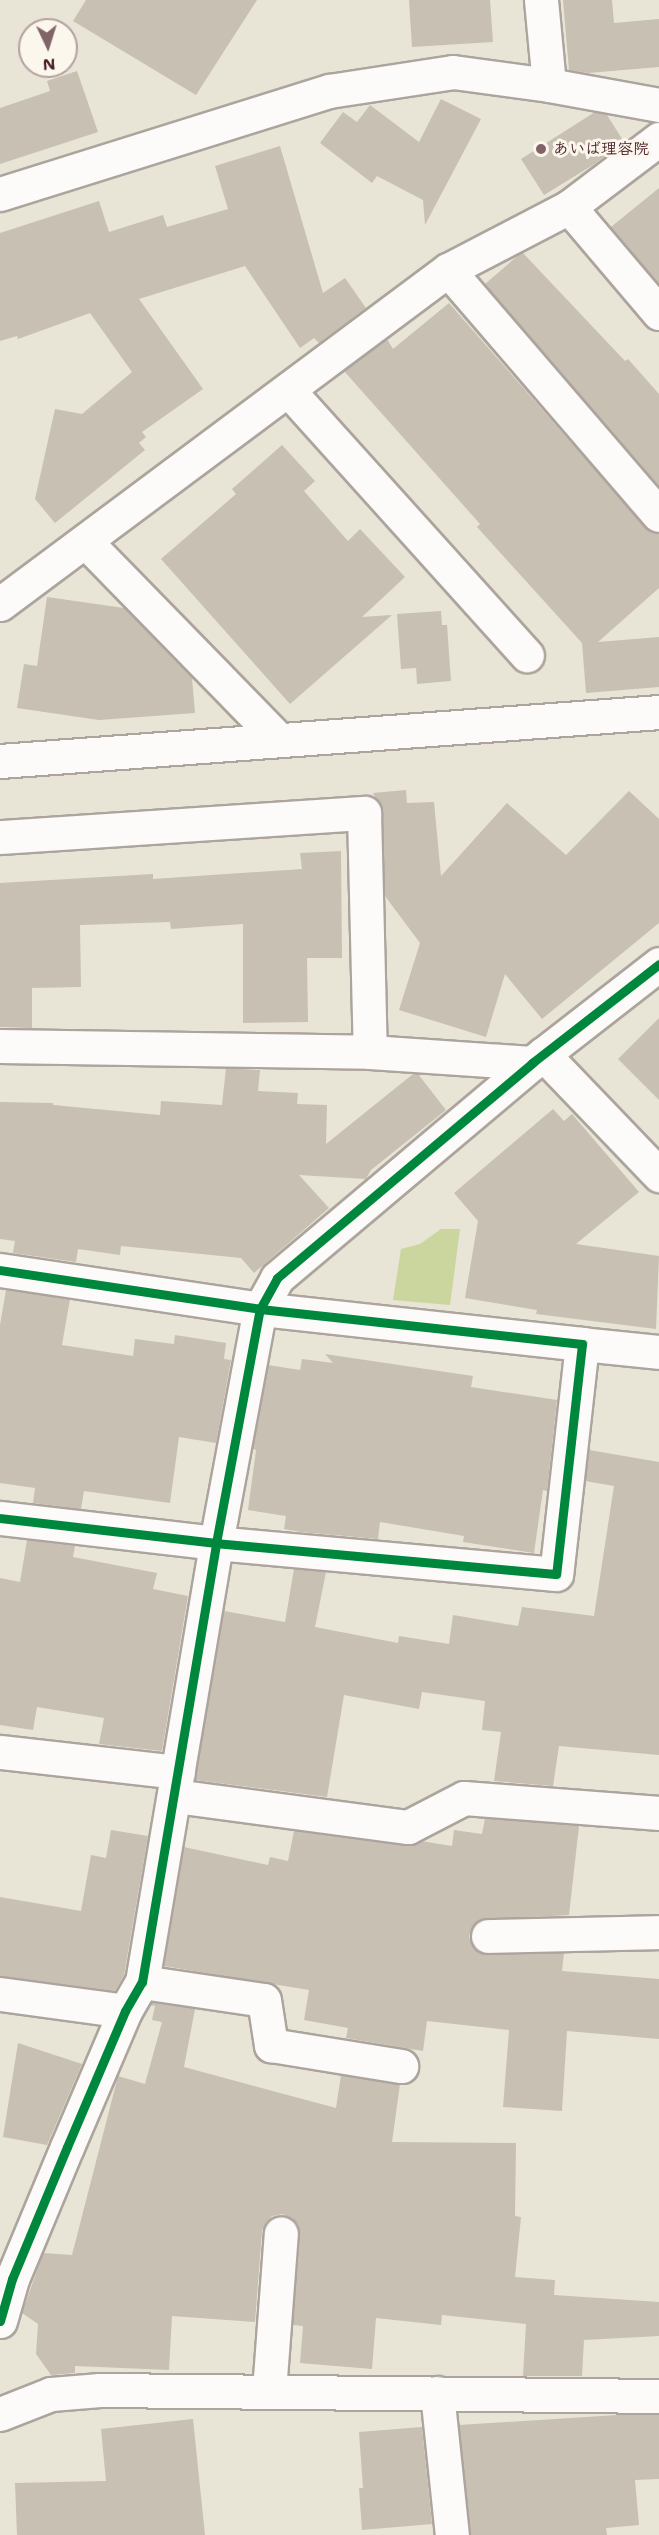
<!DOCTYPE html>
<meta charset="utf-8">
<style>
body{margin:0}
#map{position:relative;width:659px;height:2535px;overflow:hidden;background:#e8e4d6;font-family:"Shantell Sans","Klee One",sans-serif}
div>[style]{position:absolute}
.green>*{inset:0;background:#cbd69e}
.building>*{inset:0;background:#c8c0b3}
.roads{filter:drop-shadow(2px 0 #aca49d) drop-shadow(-2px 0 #aca49d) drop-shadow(0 2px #aca49d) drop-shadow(0 -2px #aca49d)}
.minor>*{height:33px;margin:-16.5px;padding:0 16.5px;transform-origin:16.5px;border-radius:16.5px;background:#fcfbf9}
.tertiary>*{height:33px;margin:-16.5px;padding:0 16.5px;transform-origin:16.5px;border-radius:16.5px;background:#fcfbf9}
.cycleway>*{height:9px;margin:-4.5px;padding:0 4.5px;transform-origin:4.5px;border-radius:4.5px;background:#00873e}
.dots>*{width:16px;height:16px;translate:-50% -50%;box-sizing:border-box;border:3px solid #fbf7ec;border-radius:50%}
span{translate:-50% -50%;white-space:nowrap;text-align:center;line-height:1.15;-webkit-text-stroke:6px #fbf7ec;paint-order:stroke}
.poi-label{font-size:16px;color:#4a1f2b;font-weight:700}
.left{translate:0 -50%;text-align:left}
.north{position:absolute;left:18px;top:18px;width:60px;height:60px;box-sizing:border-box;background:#fbf7ec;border:2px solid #b4a19f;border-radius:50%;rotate:176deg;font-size:16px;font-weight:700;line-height:24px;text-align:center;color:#4a1f2b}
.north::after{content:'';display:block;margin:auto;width:21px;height:27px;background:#816467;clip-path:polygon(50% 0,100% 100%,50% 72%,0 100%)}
</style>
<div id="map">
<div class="green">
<div style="clip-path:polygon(441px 1229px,460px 1229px,450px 1305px,393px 1300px,401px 1249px,420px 1244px)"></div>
</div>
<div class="building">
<div style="clip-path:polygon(86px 0,257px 0,196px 95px,73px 21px)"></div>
<div style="clip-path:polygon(409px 0,490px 0,493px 42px,412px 47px)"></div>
<div style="clip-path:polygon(563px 0,612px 0,614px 23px,659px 19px,659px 67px,588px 73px,569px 70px)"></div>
<div style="clip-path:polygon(77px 71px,98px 132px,0 164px,0 108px,50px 91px,47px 81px)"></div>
<div style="clip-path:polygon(441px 99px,481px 119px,425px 225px,423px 200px,377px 176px,372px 183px,320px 143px,343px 112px,357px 122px,370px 105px,419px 142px)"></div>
<div style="clip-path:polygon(595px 112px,607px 115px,624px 142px,593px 165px,544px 195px,521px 159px)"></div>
<div style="clip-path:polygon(280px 146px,323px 293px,345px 278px,366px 308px,319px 343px,314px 338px,300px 348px,245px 266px,139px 299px,203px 389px,142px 432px,146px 437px,139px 443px,145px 450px,55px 523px,35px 499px,55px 409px,82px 414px,132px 372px,90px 313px,18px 339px,17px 336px,0 341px,0 233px,99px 201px,109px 232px,163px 215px,167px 227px,228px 209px,215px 166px)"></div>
<div style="clip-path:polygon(659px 188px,659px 284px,611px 227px)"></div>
<div style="clip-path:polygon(522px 252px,625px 361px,628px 359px,659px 394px,659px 486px,485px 284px)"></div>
<div style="clip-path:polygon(449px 303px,645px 527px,659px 533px,659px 588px,598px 642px,659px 637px,659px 687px,586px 693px,582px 643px,477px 527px,480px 524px,344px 371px,387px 339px,393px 349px)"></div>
<div style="clip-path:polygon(282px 445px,315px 481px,304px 491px,348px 541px,360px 529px,405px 577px,362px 617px,392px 615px,290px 704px,161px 559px,236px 494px,232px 489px)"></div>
<div style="clip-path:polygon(47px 597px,124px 608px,192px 678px,195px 713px,99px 720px,17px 708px,24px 664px,37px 666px)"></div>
<div style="clip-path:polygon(441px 611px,442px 625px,447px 625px,451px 681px,417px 684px,416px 668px,401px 669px,397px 614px)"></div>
<div style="clip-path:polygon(406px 790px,407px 803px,434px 802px,441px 876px,507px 803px,566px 855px,629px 791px,659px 819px,659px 923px,542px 1019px,505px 974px,486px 1037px,399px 1010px,420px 943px,385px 896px,383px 813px,373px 793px)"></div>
<div style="clip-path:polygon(341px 851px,342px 958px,307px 958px,308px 1022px,243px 1023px,243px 924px,171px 929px,170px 922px,80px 925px,81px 987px,32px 988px,32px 1028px,0 1027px,0 883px,153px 874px,153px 879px,302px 869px,300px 853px)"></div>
<div style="clip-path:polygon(659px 1018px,659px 1100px,618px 1059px)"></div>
<div style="clip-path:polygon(226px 1068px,260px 1070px,258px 1091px,298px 1093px,297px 1104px,327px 1105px,326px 1144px,413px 1074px,418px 1074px,446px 1110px,371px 1170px,366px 1179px,299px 1175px,329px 1208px,254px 1273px,241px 1258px,121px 1246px,120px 1255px,78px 1249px,76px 1262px,13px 1253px,15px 1241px,0 1239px,0 1102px,53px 1103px,53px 1105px,160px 1115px,161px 1101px,222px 1105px)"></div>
<div style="clip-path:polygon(553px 1109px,564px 1121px,572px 1114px,639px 1192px,576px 1244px,659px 1256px,656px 1329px,536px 1314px,537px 1310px,465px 1298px,478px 1221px,454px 1193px)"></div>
<div style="clip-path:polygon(6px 1290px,70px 1299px,62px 1345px,133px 1356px,135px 1339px,174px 1344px,175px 1335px,226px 1343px,224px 1359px,231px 1360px,216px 1443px,179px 1437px,170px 1503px,84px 1491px,81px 1509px,33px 1503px,35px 1488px,0 1483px,0 1325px)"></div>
<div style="clip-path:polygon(325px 1354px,473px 1376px,471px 1387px,557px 1400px,547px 1491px,543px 1490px,534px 1553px,463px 1542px,464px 1536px,380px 1522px,378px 1539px,301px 1532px,284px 1529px,286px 1516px,248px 1510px,256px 1450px,253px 1449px,268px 1365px,300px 1370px,302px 1359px,333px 1363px)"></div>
<div style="clip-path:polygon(589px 1450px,659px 1462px,659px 1755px,559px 1746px,553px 1786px,494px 1781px,501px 1732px,482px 1730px,485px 1701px,422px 1692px,419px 1709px,344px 1695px,327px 1797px,195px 1780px,224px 1611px,285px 1622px,294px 1569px,326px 1572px,315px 1627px,398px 1643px,399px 1636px,449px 1644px,453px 1615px,518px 1626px,522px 1607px,594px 1616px,614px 1486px,585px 1481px)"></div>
<div style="clip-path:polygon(27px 1540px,75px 1546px,73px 1557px,157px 1573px,153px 1589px,188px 1596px,162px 1751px,99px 1744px,104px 1718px,37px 1707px,33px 1730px,0 1725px,0 1578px,20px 1582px)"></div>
<div style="clip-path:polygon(485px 1818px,579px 1826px,569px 1915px,479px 1920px,472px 1927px,469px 1936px,472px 1945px,479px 1952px,488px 1955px,564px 1953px,562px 1971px,659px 1979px,659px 2039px,567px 2031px,562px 2111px,503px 2107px,509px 2030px,427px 2021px,423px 2051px,346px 2038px,348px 2028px,304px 2020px,309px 1990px,164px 1966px,184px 1847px,268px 1865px,270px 1857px,288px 1861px,294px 1831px,406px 1846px,421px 1841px,452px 1846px,454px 1830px,482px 1834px)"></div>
<div style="clip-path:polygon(111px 1830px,148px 1836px,124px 1975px,115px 1991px,0 1976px,0 1897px,81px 1911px,91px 1855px,106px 1858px)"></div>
<div style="clip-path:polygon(152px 2002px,195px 2009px,184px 2067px,336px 2108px,341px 2075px,400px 2084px,392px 2142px,516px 2143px,515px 2216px,521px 2217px,515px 2277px,555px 2280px,554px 2295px,659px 2302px,659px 2336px,584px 2340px,582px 2376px,523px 2376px,526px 2324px,442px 2315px,441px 2325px,376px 2318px,372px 2369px,300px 2363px,303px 2326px,293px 2325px,300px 2234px,298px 2224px,292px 2218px,282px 2214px,272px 2216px,266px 2222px,262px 2231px,255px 2322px,172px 2316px,169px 2370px,75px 2366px,75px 2373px,51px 2375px,36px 2354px,38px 2324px,22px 2313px,43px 2253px,72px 2255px,118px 2076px,145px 2084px,162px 2022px,152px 2020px,155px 2006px,150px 2005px)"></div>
<div style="clip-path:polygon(18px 2043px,82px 2064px,47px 2145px,3px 2137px)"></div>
<div style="clip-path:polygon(633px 2414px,659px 2415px,659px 2479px,635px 2480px,639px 2525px,606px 2528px,607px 2535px,470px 2535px,459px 2425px)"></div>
<div style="clip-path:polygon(193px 2419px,205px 2535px,17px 2535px,15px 2483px,106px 2481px,101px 2429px)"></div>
<div style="clip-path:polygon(422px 2427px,432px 2524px,362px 2530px,359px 2488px,363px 2488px,359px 2432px)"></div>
</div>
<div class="roads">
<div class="minor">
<div style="left:541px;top:0;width:85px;rotate:84.6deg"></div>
<div style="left:0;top:194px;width:345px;rotate:-17.4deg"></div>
<div style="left:329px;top:91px;width:125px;rotate:-8.7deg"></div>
<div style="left:453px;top:72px;width:97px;rotate:7.7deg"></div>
<div style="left:549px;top:85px;width:112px;rotate:10.3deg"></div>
<div style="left:569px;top:207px;width:139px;rotate:49.7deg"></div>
<div style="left:448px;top:270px;width:323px;rotate:49.3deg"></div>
<div style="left:288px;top:390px;width:357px;rotate:48deg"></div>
<div style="left:85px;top:541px;width:278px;rotate:45.7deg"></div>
<div style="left:0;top:604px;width:559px;rotate:-36.71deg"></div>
<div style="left:448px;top:270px;width:136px;rotate:-27.5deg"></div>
<div style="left:569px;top:207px;width:113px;rotate:-37.1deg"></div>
<div style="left:0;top:837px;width:365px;rotate:-3.8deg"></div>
<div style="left:364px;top:813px;width:239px;rotate:88.6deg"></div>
<div style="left:0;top:1046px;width:370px;rotate:0.9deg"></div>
<div style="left:370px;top:1052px;width:162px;rotate:3.9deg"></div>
<div style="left:543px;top:1054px;width:168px;rotate:46.2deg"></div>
<div style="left:0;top:1270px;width:263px;rotate:8.5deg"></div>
<div style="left:260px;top:1309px;width:324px;rotate:6.2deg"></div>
<div style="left:582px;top:1344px;width:231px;rotate:96.4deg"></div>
<div style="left:556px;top:1574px;width:341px;rotate:-174.8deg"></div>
<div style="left:216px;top:1543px;width:217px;rotate:-173.4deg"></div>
<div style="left:582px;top:1344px;width:77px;rotate:5.9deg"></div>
<div style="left:0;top:1752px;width:179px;rotate:6.4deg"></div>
<div style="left:175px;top:1796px;width:235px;rotate:7.6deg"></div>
<div style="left:408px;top:1827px;width:63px;rotate:-27.4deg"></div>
<div style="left:464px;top:1798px;width:196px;rotate:4.4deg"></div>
<div style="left:488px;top:1936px;width:171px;rotate:-1.3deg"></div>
<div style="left:142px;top:1982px;width:123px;rotate:8.4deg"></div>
<div style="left:264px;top:2000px;width:46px;rotate:81.2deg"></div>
<div style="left:271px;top:2045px;width:132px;rotate:9.2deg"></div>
<div style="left:0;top:1994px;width:126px;rotate:7.7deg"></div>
<div style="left:0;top:2321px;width:44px;rotate:-74.1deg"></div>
<div style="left:12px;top:2279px;width:143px;rotate:-67.4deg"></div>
<div style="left:67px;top:2147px;width:148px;rotate:-66.9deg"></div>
<div style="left:125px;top:2011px;width:34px;rotate:-60deg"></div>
<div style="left:142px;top:1982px;width:445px;rotate:-80.4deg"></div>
<div style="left:216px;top:1543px;width:238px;rotate:-79.4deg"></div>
<div style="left:260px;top:1309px;width:35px;rotate:-61deg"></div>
<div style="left:277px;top:1278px;width:334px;rotate:-40.1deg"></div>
<div style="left:532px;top:1063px;width:161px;rotate:-37.9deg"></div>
<div style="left:269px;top:2391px;width:158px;rotate:-85.7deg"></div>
<div style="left:437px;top:2393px;width:143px;rotate:84deg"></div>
<div style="left:0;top:2414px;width:55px;rotate:-21.4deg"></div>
<div style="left:51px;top:2394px;width:49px;rotate:-4.7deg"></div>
<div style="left:100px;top:2390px;width:559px;rotate:0.61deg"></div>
</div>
<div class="tertiary">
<div style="left:0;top:761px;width:661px;rotate:-4.25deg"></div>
</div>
</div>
<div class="cycleway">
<div style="left:0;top:1270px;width:263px;rotate:8.5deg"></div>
<div style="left:260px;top:1309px;width:324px;rotate:6.2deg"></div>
<div style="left:582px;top:1344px;width:231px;rotate:96.4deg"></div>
<div style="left:556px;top:1574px;width:341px;rotate:-174.8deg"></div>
<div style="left:216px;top:1543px;width:217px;rotate:-173.4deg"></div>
<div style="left:0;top:2321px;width:44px;rotate:-74.1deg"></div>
<div style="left:12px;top:2279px;width:143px;rotate:-67.4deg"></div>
<div style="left:67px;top:2147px;width:148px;rotate:-66.9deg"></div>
<div style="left:125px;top:2011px;width:34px;rotate:-60deg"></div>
<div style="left:142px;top:1982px;width:445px;rotate:-80.4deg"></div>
<div style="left:216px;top:1543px;width:238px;rotate:-79.4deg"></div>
<div style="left:260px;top:1309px;width:35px;rotate:-61deg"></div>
<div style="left:277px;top:1278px;width:334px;rotate:-40.1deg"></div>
<div style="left:532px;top:1063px;width:161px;rotate:-37.9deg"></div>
</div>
<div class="dots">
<div style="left:541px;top:149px;background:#816467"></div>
</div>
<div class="poi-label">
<span class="left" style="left:553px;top:149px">あいば理容院</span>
</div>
<div class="north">N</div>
</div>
